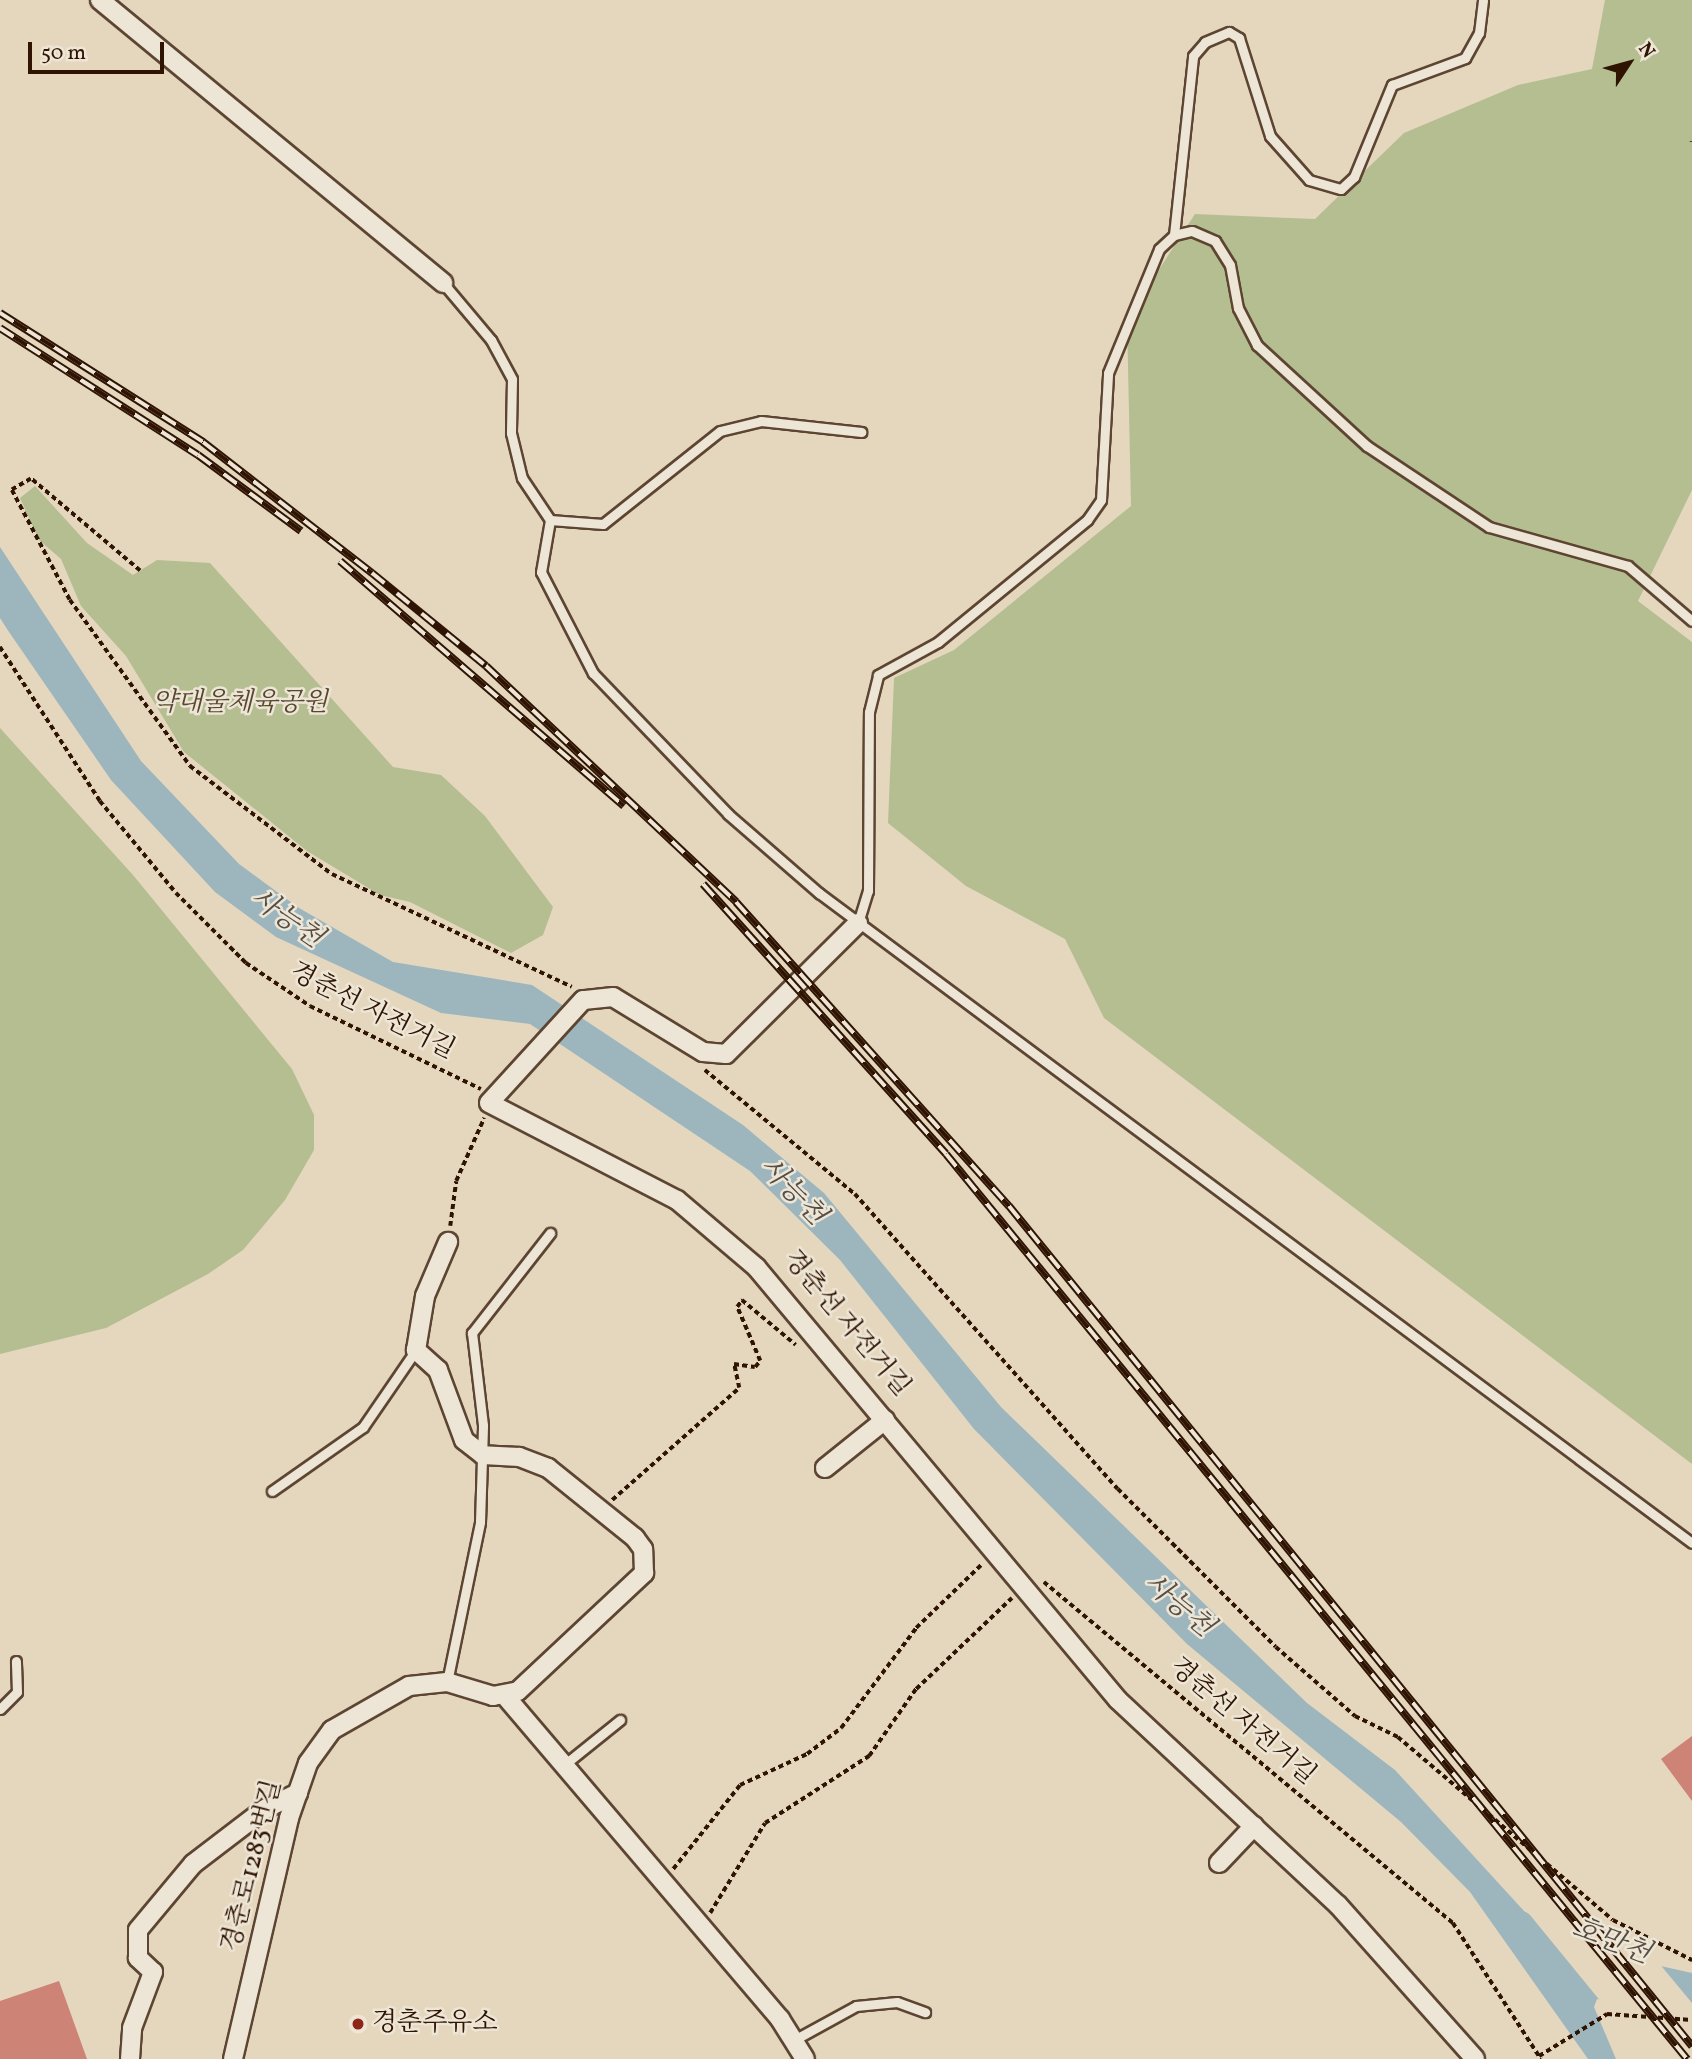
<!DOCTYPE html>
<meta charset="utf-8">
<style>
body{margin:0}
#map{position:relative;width:1692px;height:2059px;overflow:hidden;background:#e4d7be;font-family:Vollkorn,"Noto Serif KR",serif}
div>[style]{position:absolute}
.green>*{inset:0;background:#b4be91}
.water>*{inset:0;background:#9db6be}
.pier>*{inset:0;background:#e4d7be}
.building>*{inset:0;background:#cd8375}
.path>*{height:3.5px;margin-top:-1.75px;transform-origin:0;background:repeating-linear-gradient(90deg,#301403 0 5px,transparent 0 8.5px)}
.roads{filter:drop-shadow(2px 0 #5d4532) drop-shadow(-2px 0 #5d4532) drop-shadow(0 2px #5d4532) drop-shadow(0 -2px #5d4532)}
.service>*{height:9px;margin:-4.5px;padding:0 4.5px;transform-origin:4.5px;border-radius:4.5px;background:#ede5d5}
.minor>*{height:18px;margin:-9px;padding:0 9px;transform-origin:9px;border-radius:9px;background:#ede5d5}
.rail>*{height:8px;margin-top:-4px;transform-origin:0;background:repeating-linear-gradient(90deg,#ede5d5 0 16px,#301403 0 32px);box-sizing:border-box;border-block:2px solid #301403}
.dots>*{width:19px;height:19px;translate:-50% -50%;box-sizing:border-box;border:4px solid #ede5d5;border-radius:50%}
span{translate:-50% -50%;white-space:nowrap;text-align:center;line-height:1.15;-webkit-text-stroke:5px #ede5d5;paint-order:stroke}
.park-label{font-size:26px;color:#58472e;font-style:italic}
.street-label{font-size:26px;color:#301403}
.poi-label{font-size:26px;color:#301403}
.left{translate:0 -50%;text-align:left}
.water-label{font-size:28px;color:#564d44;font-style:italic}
.north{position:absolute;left:1594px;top:28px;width:70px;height:70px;-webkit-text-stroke:5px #ede5d5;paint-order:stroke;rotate:54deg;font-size:19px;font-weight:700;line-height:28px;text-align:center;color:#301403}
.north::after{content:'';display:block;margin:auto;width:24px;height:32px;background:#301403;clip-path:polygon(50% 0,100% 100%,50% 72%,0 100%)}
.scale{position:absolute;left:28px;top:42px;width:136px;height:32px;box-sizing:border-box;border:4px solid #301403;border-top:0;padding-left:9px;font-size:21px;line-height:24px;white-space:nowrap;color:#301403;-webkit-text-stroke:5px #ede5d5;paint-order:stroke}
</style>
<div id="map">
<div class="green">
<div style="clip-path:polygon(1605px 0,1692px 0,1692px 490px,1638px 601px,1692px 642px,1692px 1464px,1104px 1018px,1065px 939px,966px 886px,888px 823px,894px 678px,954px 650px,1131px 506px,1127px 319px,1195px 214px,1315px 219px,1404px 133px,1518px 85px,1592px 69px)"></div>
<div style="clip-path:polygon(35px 486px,87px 543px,133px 575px,157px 560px,210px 563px,393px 767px,441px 775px,485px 816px,553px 907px,543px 935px,511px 953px,410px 902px,380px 895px,307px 851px,184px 752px,126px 656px,81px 606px,61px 559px,39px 540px,20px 498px)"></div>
<div style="clip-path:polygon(0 728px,133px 875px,292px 1069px,314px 1115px,314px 1150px,285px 1200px,243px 1250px,208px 1274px,106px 1328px,0 1354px)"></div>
</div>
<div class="water">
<div style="clip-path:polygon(0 547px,141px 761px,239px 864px,299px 908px,393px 962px,532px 985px,743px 1125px,824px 1193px,1001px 1407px,1307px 1703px,1395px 1770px,1524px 1911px,1593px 1951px,1692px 1973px,1692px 2015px,1597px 1999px,1594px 2007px,1616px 2059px,1588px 2059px,1470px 1892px,1401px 1822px,1187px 1644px,974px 1429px,840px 1260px,750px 1171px,530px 1024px,441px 1013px,276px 937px,215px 892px,111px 780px,9px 632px,0 618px)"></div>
</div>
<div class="pier">
<div style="clip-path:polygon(1512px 1893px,1526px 1909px,1594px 1948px,1658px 1962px,1692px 2003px,1692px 2018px,1602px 2003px)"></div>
</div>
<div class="building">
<div style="clip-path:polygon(1692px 1736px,1692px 1801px,1661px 1759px)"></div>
<div style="clip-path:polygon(59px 1981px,87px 2059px,0 2059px,0 2001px)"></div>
</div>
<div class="path">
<div style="left:1692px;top:141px;width:1px;rotate:90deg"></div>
<div style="left:140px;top:571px;width:143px;rotate:-139.8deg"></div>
<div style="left:31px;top:479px;width:22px;rotate:150deg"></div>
<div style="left:12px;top:490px;width:124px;rotate:62.2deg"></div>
<div style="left:70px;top:600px;width:205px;rotate:54.1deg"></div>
<div style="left:190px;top:766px;width:178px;rotate:37.3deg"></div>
<div style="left:332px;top:874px;width:265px;rotate:25.2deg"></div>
<div style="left:0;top:647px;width:184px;rotate:57deg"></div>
<div style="left:100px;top:801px;width:119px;rotate:50.4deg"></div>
<div style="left:176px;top:893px;width:99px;rotate:45deg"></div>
<div style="left:246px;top:963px;width:77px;rotate:33.9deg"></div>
<div style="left:310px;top:1006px;width:190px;rotate:25.9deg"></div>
<div style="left:705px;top:1070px;width:195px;rotate:39.6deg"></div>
<div style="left:855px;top:1194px;width:395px;rotate:48.3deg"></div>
<div style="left:1118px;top:1489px;width:223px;rotate:45deg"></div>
<div style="left:1276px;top:1647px;width:105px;rotate:41.1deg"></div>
<div style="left:1355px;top:1716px;width:48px;rotate:26deg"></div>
<div style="left:1398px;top:1737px;width:282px;rotate:40.4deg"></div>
<div style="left:1613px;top:1920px;width:89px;rotate:26.9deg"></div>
<div style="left:450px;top:1226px;width:45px;rotate:-82.4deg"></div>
<div style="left:456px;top:1181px;width:69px;rotate:-66deg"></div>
<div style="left:612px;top:1500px;width:169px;rotate:-41.4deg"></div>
<div style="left:739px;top:1388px;width:25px;rotate:-102deg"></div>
<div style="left:734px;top:1364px;width:21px;rotate:8deg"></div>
<div style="left:755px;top:1367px;width:8px;rotate:-50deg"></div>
<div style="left:760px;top:1361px;width:59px;rotate:-113.1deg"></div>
<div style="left:737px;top:1307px;width:9px;rotate:-54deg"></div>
<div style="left:742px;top:1300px;width:70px;rotate:39.8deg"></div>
<div style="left:1044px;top:1582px;width:533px;rotate:39.82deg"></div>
<div style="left:1453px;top:1923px;width:162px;rotate:57.1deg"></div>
<div style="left:673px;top:1869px;width:107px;rotate:-51.4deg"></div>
<div style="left:740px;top:1785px;width:74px;rotate:-24.8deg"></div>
<div style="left:807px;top:1754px;width:43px;rotate:-37.4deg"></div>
<div style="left:841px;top:1728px;width:125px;rotate:-53.1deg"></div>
<div style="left:916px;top:1628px;width:93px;rotate:-44.1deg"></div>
<div style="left:710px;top:1913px;width:105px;rotate:-58.6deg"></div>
<div style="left:765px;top:1823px;width:124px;rotate:-32.8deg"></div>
<div style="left:869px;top:1756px;width:82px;rotate:-55deg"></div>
<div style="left:916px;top:1689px;width:132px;rotate:-43.5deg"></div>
<div style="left:1539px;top:2056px;width:80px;rotate:-31.7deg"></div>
<div style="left:1607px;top:2014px;width:85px;rotate:4deg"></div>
</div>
<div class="roads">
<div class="service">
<div style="left:1174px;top:235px;width:18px;rotate:-13deg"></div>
<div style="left:1192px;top:231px;width:25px;rotate:23deg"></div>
<div style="left:1215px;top:241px;width:28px;rotate:58deg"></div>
<div style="left:1230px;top:265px;width:44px;rotate:79.5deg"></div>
<div style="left:1238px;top:308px;width:42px;rotate:62.8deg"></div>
<div style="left:1257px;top:345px;width:149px;rotate:42.6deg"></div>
<div style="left:1367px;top:446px;width:146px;rotate:33.6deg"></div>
<div style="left:1489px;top:527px;width:144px;rotate:15.7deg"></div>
<div style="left:1628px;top:566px;width:84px;rotate:40.7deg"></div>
<div style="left:443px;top:283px;width:75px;rotate:49.9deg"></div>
<div style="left:491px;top:340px;width:44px;rotate:61.7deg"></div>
<div style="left:512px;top:379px;width:54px;rotate:91.1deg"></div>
<div style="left:511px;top:433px;width:46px;rotate:76.3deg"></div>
<div style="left:522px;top:478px;width:50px;rotate:56.3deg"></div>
<div style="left:550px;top:520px;width:53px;rotate:99.8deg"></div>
<div style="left:541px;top:572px;width:114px;rotate:62.8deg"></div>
<div style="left:593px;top:673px;width:195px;rotate:46.2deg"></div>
<div style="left:728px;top:814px;width:121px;rotate:41deg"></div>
<div style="left:819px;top:893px;width:1088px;rotate:36.67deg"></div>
<div style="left:550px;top:520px;width:53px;rotate:4.3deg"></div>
<div style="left:603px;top:524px;width:149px;rotate:-38.5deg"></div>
<div style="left:720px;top:431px;width:42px;rotate:-13.7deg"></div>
<div style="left:761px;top:421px;width:101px;rotate:6.3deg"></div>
<div style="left:858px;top:923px;width:34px;rotate:-73deg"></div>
<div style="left:868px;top:891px;width:179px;rotate:-89.7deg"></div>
<div style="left:869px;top:712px;width:38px;rotate:-76deg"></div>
<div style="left:878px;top:675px;width:68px;rotate:-28.8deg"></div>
<div style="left:938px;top:642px;width:193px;rotate:-39.3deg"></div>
<div style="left:1087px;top:520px;width:24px;rotate:-55deg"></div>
<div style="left:1101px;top:500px;width:127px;rotate:-86.8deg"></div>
<div style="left:1108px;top:373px;width:134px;rotate:-67.6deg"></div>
<div style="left:1159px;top:249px;width:21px;rotate:-43deg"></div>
<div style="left:1174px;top:235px;width:180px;rotate:-83.9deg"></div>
<div style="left:1193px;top:56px;width:18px;rotate:-49deg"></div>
<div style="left:1205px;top:42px;width:26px;rotate:-23deg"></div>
<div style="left:1229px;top:32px;width:12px;rotate:31deg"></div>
<div style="left:1239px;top:38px;width:103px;rotate:72.4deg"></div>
<div style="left:1270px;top:136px;width:59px;rotate:48.4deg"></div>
<div style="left:1309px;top:180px;width:33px;rotate:16deg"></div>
<div style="left:1341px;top:189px;width:18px;rotate:-43deg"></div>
<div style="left:1354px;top:177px;width:100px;rotate:-67.6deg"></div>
<div style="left:1392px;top:85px;width:78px;rotate:-20.3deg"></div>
<div style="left:1465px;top:58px;width:29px;rotate:-61deg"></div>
<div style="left:1479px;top:33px;width:33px;rotate:-83deg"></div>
<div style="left:272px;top:1491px;width:111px;rotate:-35.1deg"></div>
<div style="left:363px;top:1427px;width:93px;rotate:-55.5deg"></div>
<div style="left:447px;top:1682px;width:163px;rotate:-78.3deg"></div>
<div style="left:480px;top:1522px;width:97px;rotate:-88.2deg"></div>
<div style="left:483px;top:1425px;width:93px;rotate:-96.8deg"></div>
<div style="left:472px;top:1333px;width:127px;rotate:-52deg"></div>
<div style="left:0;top:1709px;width:24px;rotate:-45deg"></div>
<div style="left:17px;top:1692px;width:31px;rotate:-92deg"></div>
<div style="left:564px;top:1765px;width:72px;rotate:-38.8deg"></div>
<div style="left:794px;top:2040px;width:71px;rotate:-28.7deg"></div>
<div style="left:856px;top:2006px;width:41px;rotate:-5.6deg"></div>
<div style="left:897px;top:2002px;width:30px;rotate:20deg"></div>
</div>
<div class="minor">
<div style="left:100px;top:0;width:445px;rotate:39.5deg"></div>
<div style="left:858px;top:923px;width:186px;rotate:135.2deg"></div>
<div style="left:726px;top:1054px;width:23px;rotate:-175deg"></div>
<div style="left:703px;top:1052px;width:105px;rotate:-148.6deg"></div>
<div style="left:613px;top:997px;width:30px;rotate:174deg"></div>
<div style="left:583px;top:1000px;width:139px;rotate:132.4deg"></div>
<div style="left:489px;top:1103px;width:212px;rotate:27.3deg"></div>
<div style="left:677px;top:1200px;width:104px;rotate:40.3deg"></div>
<div style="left:756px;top:1267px;width:564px;rotate:50.1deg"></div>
<div style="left:1118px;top:1700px;width:301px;rotate:43deg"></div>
<div style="left:1338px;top:1905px;width:206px;rotate:48.3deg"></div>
<div style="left:825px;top:1468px;width:77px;rotate:-38.7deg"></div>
<div style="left:506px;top:1697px;width:423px;rotate:49.6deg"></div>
<div style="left:780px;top:2019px;width:47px;rotate:58deg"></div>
<div style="left:1219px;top:1863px;width:51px;rotate:-46.6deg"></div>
<div style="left:130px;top:2059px;width:31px;rotate:-86deg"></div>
<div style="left:132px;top:2028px;width:60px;rotate:-69.4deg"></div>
<div style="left:153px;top:1972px;width:21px;rotate:-137deg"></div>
<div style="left:138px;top:1958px;width:28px;rotate:-90deg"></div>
<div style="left:138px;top:1930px;width:86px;rotate:-50.2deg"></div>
<div style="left:193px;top:1864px;width:91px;rotate:-37.4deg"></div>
<div style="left:265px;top:1809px;width:37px;rotate:-26deg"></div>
<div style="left:233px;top:2059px;width:247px;rotate:-76.9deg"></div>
<div style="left:289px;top:1818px;width:58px;rotate:-70.9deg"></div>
<div style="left:308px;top:1763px;width:41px;rotate:-54deg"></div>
<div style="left:332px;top:1730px;width:89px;rotate:-29.7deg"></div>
<div style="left:409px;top:1686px;width:38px;rotate:-6deg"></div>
<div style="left:447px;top:1682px;width:48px;rotate:16.9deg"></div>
<div style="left:493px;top:1696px;width:25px;rotate:-11deg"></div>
<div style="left:518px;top:1691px;width:173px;rotate:-43.1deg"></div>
<div style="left:644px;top:1573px;width:24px;rotate:-92deg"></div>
<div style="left:643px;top:1549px;width:14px;rotate:-126deg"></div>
<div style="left:635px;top:1538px;width:112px;rotate:-141.2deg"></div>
<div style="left:548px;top:1468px;width:31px;rotate:-159deg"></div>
<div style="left:519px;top:1457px;width:36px;rotate:-177deg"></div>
<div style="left:483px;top:1455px;width:24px;rotate:-142deg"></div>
<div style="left:464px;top:1440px;width:75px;rotate:-110.4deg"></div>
<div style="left:438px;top:1370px;width:30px;rotate:-138deg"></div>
<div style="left:416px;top:1350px;width:55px;rotate:-80.5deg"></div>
<div style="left:425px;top:1296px;width:59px;rotate:-66.9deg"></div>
</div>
</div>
<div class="rail">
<div style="left:0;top:313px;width:241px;rotate:32.4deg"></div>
<div style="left:203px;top:442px;width:214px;rotate:37.8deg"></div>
<div style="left:372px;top:573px;width:147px;rotate:39.2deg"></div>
<div style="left:486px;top:666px;width:344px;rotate:43.3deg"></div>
<div style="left:736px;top:902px;width:409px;rotate:48.1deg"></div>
<div style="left:1009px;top:1206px;width:1083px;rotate:50.89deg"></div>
<div style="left:0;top:328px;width:235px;rotate:32.7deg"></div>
<div style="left:198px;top:455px;width:128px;rotate:36.4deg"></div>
<div style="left:340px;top:561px;width:375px;rotate:40.8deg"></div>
<div style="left:703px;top:884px;width:363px;rotate:48deg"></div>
<div style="left:946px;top:1154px;width:1170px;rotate:50.69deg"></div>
</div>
<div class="dots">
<div style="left:358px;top:2024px;background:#8f2418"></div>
</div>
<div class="park-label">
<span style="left:240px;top:704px">약대울체육공원</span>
</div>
<div class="street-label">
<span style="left:372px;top:1012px;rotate:27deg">경춘선 자전거길</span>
<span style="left:846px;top:1324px;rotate:50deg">경춘선 자전거길</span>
<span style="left:1242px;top:1722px;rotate:40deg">경춘선 자전거길</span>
<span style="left:253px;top:1866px;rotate:-76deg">경춘로1283번길</span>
</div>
<div class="poi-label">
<span class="left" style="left:372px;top:2024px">경춘주유소</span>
</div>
<div class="water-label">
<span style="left:286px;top:919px;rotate:35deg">사능천</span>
<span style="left:792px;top:1192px;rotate:46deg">사능천</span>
<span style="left:1178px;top:1606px;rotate:40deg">사능천</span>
<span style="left:1611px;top:1942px;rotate:21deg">호만천</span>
</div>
<div class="north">N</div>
<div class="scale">50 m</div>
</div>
